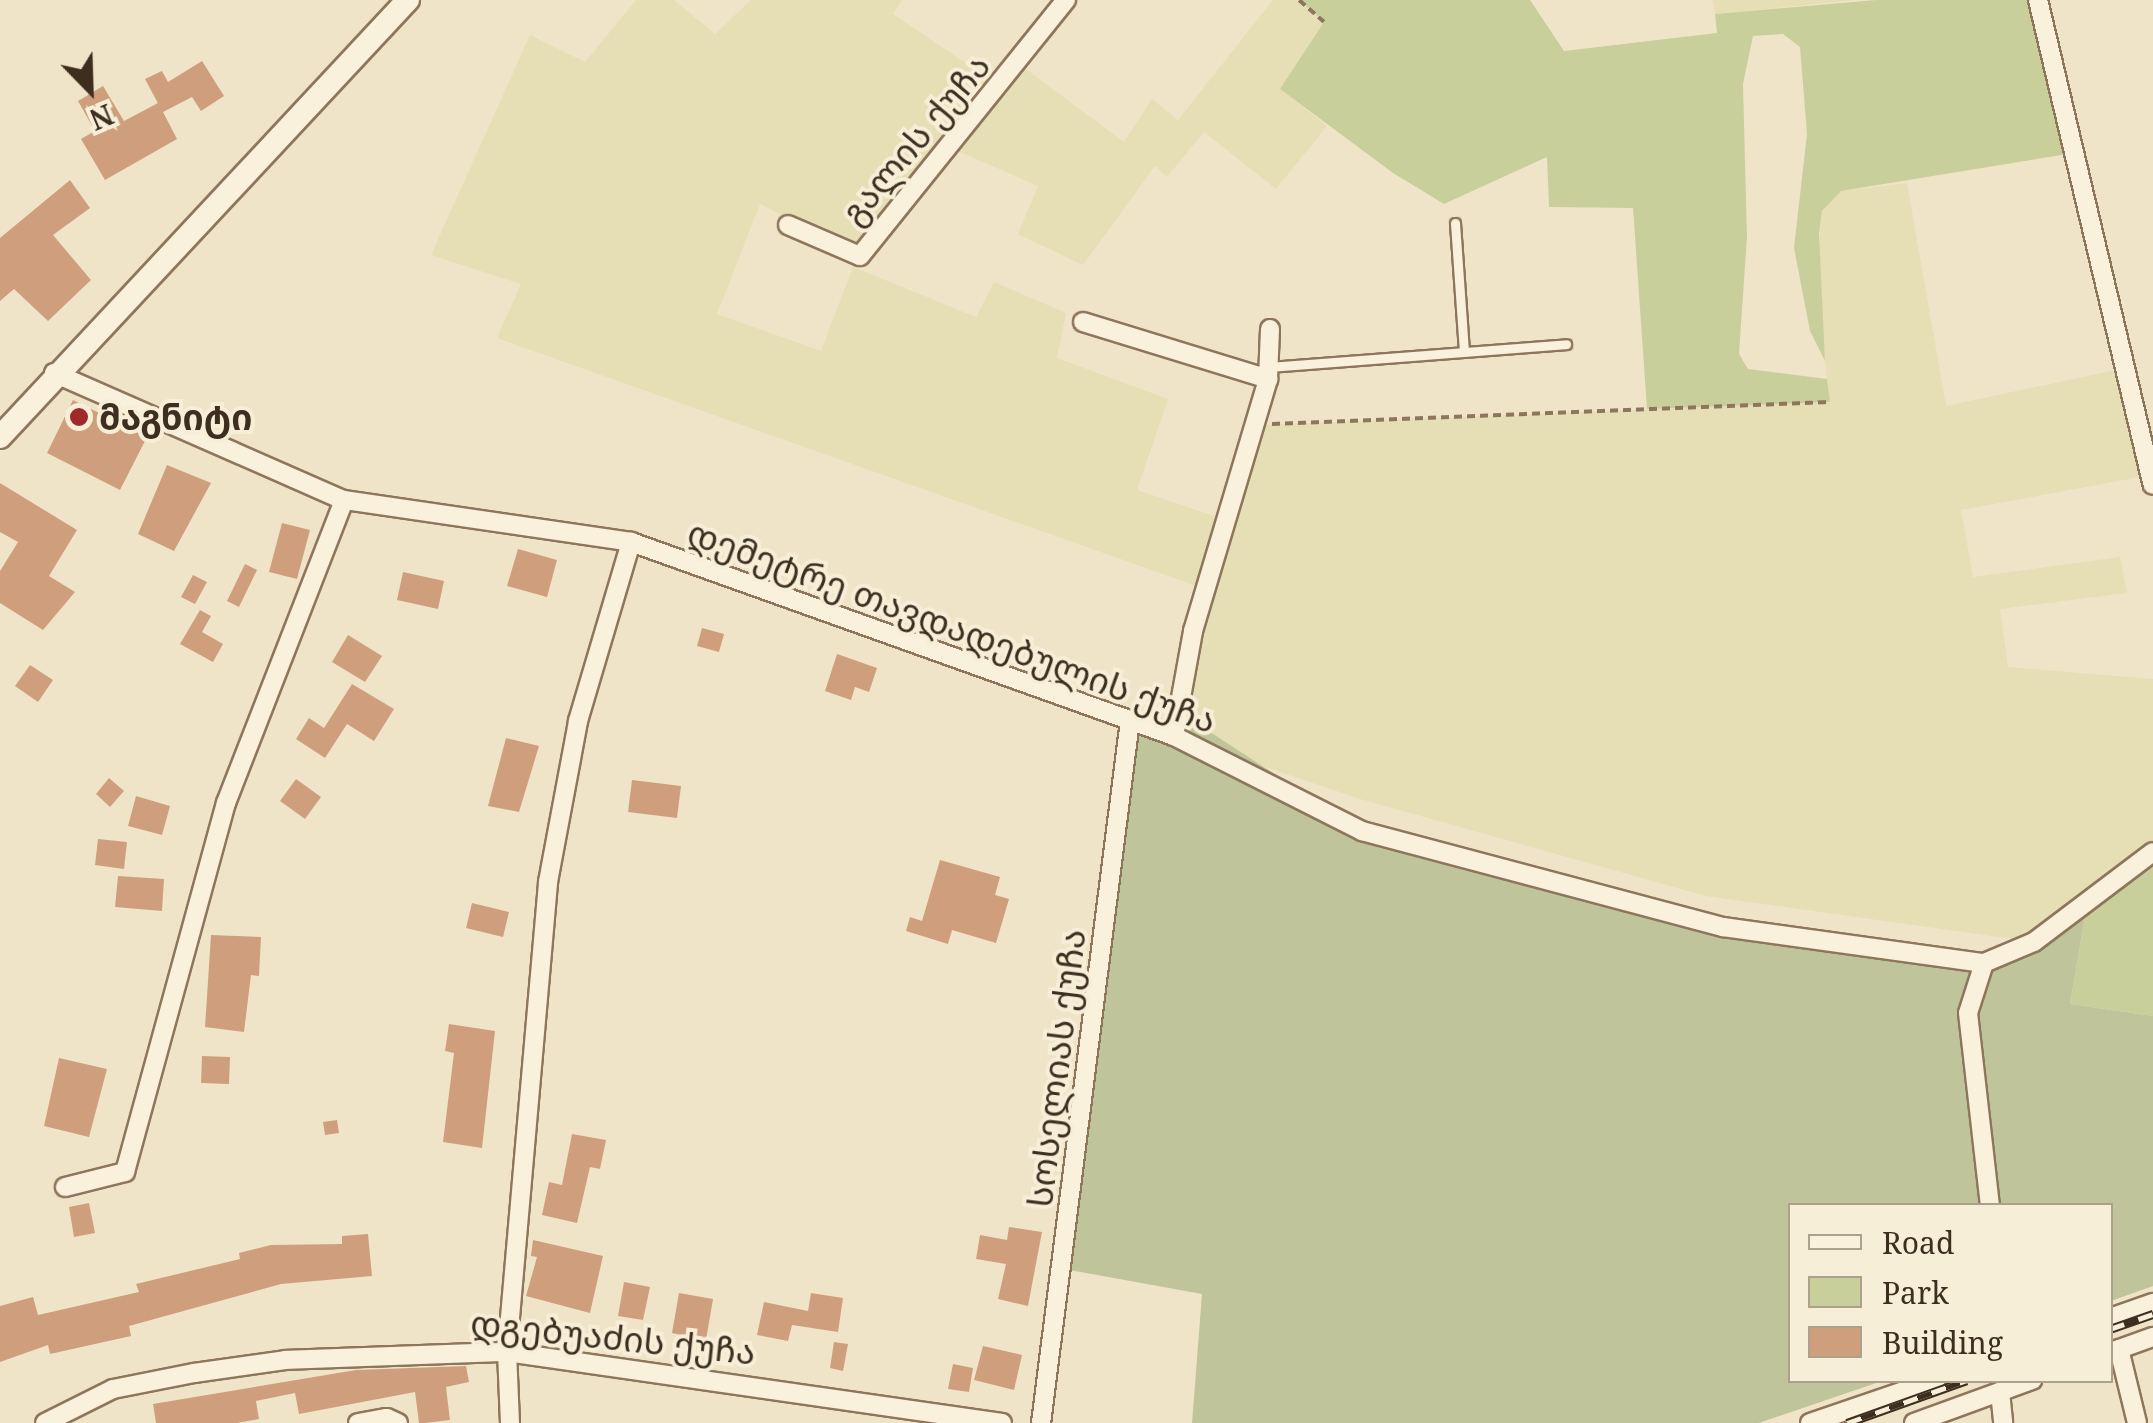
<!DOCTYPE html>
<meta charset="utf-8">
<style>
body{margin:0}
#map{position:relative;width:2153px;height:1423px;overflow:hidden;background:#f0e4c8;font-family:"Noto Serif","Noto Sans Georgian",serif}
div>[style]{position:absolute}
.farmland>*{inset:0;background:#e6deb5}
.green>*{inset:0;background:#c9cf9b}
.cemetery>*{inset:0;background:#bfc49a}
.building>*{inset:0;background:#cf9f7d}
.path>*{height:4px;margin-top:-2px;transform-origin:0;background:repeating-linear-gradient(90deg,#8d765c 0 8px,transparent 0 13px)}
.roads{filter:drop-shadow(2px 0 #8d765c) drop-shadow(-2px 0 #8d765c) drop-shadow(0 2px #8d765c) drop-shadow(0 -2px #8d765c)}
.lane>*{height:9px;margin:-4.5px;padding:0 4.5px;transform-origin:4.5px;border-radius:4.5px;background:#faf1dc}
.street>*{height:18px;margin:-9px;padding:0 9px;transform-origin:9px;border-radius:9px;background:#faf1dc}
.secondary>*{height:22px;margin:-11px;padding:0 11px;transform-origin:11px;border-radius:11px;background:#faf1dc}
.rail>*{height:9px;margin-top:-4.5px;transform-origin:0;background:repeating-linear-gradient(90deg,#f7eed8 0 15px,#3d2e20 0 30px);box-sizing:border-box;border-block:2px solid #3d2e20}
.dots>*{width:28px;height:28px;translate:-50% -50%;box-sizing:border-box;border:5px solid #f7eed8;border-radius:50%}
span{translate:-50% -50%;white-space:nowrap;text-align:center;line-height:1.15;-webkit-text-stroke:8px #f7eed8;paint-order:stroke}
.street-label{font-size:35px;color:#3d2e20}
.poi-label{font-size:35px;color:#3d2e20;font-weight:700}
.left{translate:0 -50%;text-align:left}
.legend{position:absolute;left:1788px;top:1203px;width:325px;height:180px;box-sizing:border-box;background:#f7eed8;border:2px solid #ada18e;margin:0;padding:12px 18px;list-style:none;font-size:30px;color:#3d2e20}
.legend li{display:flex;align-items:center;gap:20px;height:50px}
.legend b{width:50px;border:2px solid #ada18e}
.north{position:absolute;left:40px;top:40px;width:100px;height:100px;-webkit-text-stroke:8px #f7eed8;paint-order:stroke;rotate:157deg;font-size:28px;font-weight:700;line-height:40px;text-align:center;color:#3d2e20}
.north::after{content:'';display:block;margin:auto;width:35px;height:45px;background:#3d2e20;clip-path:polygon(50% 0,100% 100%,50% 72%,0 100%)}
</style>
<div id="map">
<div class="farmland">
<div style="clip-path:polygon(636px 0,674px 0,715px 34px,751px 0,902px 0,893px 14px,1001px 87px,1019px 64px,1124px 142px,1152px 99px,1178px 120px,1273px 0,1299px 0,1324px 22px,1280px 89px,1327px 126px,1276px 189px,1204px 132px,1167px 177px,1155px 166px,1083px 265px,1018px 234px,1038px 186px,951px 148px,857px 251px,760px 204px,717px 314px,821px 351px,853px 267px,976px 317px,994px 282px,1066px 313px,1057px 358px,1168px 399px,1137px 490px,1226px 520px,1257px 425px,1829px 402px,1817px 269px,1822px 211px,1841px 191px,1907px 183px,1946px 406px,2125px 368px,2151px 475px,1961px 510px,1973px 577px,2120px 557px,2127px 593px,2000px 609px,2008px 667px,2153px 679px,2153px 852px,2034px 942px,1706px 896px,1360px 799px,1174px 736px,1205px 589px,497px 338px,521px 284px,431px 255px,530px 35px,585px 62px)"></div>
<div style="clip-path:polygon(1713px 0,1856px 0,1715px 14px)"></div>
</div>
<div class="green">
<div style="clip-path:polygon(1299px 0,1530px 0,1564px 51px,1717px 33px,1715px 14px,1876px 0,2038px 0,2074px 153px,1841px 191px,1822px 211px,1819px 234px,1825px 361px,1810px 331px,1794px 248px,1807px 134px,1800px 47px,1783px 34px,1753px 36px,1743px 84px,1747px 237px,1739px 354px,1748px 369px,1827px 379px,1830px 402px,1647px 409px,1633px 208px,1549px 207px,1547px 157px,1444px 204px,1393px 173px,1280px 89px,1324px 22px)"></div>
<div style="clip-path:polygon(2153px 852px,2153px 1016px,2070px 1004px,2087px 905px)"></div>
</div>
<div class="cemetery">
<div style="clip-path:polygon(1187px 717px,1362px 831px,1723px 927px,1984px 963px,2087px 905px,2070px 1004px,2153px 1016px,2153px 1286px,2111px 1301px,2110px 1206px,1790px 1206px,1790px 1380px,1882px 1381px,1759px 1423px,1192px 1423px,1202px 1294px,1064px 1269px,1130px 720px)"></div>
</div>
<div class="building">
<div style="clip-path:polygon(202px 61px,224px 96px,201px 111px,192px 97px,163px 112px,177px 139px,105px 180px,81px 139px,95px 131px,78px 101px,103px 86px,124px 121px,158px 103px,161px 109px,145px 79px,162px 71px,168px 82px)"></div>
<div style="clip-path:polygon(70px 180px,90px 208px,53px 235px,91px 280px,48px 321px,14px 289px,0 301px,0 238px)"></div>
<div style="clip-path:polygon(73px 400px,147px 437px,120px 490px,47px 453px)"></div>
<div style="clip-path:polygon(167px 465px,211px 483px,174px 551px,138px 534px)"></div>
<div style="clip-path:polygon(0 483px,77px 530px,49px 576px,75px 592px,43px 630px,0 603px,0 571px,18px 542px,0 532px)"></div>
<div style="clip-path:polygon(282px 523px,310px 530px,297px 579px,269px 572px)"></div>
<div style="clip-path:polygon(518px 549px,557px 560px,547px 597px,507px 586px)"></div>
<div style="clip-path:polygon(245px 564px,257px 570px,239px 607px,227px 601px)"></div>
<div style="clip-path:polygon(403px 572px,444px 581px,438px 609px,397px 600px)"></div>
<div style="clip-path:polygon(193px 575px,207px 582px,195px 604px,181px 597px)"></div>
<div style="clip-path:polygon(200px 610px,211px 616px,202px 632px,223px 644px,213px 662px,180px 644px)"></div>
<div style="clip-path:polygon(702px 628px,724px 634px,719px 652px,697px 646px)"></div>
<div style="clip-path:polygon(348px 635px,382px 656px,365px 682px,332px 662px)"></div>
<div style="clip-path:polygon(837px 654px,877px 668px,869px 692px,855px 687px,851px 700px,825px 691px)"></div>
<div style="clip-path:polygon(30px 665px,53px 680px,38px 702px,15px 686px)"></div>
<div style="clip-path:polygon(352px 684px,394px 709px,374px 741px,347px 724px,325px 758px,296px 739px,309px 718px,324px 728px)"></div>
<div style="clip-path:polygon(506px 738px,539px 746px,519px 812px,488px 806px)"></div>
<div style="clip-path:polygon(109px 778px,124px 791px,110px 807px,96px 794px)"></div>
<div style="clip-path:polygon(296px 779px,321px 797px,305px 819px,280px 801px)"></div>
<div style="clip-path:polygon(632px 780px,681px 786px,677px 818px,628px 812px)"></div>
<div style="clip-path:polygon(136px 796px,170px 806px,162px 835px,128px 826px)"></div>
<div style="clip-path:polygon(98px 839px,127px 842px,124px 869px,95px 865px)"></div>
<div style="clip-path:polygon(940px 860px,1000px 877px,995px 895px,1009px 899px,996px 943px,952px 930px,948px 944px,906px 931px,910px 917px,922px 921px)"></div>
<div style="clip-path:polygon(118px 876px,164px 879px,162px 911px,115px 907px)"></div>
<div style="clip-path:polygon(472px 903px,509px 912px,503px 937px,466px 928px)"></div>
<div style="clip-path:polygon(211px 935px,261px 937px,259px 976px,251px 975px,244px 1032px,205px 1027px)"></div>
<div style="clip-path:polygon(449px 1024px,495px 1031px,482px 1148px,443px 1142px,454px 1053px,445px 1051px)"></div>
<div style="clip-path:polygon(202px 1056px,230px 1057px,229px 1084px,201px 1083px)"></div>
<div style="clip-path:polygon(59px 1058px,107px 1069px,89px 1137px,44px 1126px)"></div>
<div style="clip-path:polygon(337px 1120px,339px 1133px,325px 1135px,323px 1122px)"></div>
<div style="clip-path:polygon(572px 1134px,606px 1140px,600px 1169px,590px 1167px,577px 1223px,542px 1215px,549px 1182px,562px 1185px)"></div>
<div style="clip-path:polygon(89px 1203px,95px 1233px,74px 1237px,69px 1207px)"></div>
<div style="clip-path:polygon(1009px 1227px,1042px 1232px,1028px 1306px,998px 1299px,1006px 1264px,976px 1259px,980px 1235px,1007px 1240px)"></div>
<div style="clip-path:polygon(368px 1234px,372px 1276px,281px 1284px,129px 1326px,131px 1336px,50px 1354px,48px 1345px,0 1362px,0 1306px,33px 1297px,38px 1315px,139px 1292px,136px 1284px,240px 1259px,239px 1253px,271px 1245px,342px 1244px,342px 1236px)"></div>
<div style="clip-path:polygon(533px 1240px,603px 1256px,590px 1313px,526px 1296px,537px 1257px,531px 1256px)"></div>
<div style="clip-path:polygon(624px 1282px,650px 1287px,643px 1320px,618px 1316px)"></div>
<div style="clip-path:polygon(679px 1293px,713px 1299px,706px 1340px,672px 1333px)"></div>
<div style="clip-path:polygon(811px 1293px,843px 1298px,838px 1332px,792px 1325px,788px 1341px,757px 1335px,764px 1302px,808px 1311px)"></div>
<div style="clip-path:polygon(834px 1342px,848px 1344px,843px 1371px,830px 1368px)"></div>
<div style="clip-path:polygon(983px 1346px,1022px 1355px,1014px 1390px,974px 1380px)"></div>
<div style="clip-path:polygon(953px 1364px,973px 1368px,969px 1392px,948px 1389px)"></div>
<div style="clip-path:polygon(466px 1366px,469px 1382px,446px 1387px,450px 1420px,425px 1423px,419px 1423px,415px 1392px,299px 1414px,295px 1393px,256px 1401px,259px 1419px,237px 1423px,156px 1423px,153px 1404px,356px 1370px)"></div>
</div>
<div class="path">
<div style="left:1299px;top:0;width:33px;rotate:41deg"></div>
<div style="left:1272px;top:424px;width:558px;rotate:-2.26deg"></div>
</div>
<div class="roads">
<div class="lane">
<div style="left:1455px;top:223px;width:129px;rotate:86deg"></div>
<div style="left:1270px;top:367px;width:297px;rotate:-4.4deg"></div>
</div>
<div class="street">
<div style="left:2038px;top:0;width:498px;rotate:76.7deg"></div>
<div style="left:788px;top:225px;width:78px;rotate:23.3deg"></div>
<div style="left:860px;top:256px;width:329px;rotate:-51.2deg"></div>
<div style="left:1083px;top:322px;width:194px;rotate:17.1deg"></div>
<div style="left:54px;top:373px;width:317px;rotate:23.7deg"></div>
<div style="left:344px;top:500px;width:290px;rotate:8.3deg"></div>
<div style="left:631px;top:542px;width:577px;rotate:19.66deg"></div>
<div style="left:1174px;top:736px;width:211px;rotate:26.8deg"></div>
<div style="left:1362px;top:831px;width:374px;rotate:14.9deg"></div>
<div style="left:1723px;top:927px;width:263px;rotate:7.9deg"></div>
<div style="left:1984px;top:963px;width:54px;rotate:-22.8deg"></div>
<div style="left:2034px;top:942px;width:149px;rotate:-37.1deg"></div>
<div style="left:1174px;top:736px;width:107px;rotate:-79.7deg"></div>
<div style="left:1193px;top:631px;width:263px;rotate:-73.4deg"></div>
<div style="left:1268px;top:379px;width:50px;rotate:-87.7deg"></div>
<div style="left:1984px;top:963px;width:52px;rotate:107.7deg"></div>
<div style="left:1968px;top:1013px;width:194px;rotate:83.5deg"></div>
<div style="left:65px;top:1187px;width:62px;rotate:-14deg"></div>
<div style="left:125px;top:1172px;width:383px;rotate:-74.7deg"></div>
<div style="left:226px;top:803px;width:325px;rotate:-68.7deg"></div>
<div style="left:2110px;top:1318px;width:46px;rotate:-19.2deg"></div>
<div style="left:2119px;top:1349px;width:76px;rotate:76.3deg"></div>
<div style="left:2111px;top:1352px;width:45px;rotate:-19.7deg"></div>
<div style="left:2000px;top:1392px;width:31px;rotate:84deg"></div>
<div style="left:45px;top:1423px;width:76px;rotate:-26.6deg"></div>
<div style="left:113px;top:1389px;width:83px;rotate:-11.2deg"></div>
<div style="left:194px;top:1373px;width:92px;rotate:-8.1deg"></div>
<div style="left:285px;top:1360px;width:222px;rotate:-2.1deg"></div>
<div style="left:507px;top:1352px;width:500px;rotate:8.16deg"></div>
<div style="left:358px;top:1423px;width:29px;rotate:-10deg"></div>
<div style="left:387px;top:1418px;width:12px;rotate:24deg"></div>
<div style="left:510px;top:1423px;width:71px;rotate:-92.4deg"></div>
<div style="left:507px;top:1352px;width:472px;rotate:-85deg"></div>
<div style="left:548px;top:882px;width:164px;rotate:-79.4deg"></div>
<div style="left:578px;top:721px;width:187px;rotate:-73.5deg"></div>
<div style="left:1041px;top:1423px;width:709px;rotate:-82.78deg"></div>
<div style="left:1810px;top:1423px;width:133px;rotate:-18.8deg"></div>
<div style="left:1914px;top:1423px;width:126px;rotate:-20deg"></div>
</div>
<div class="secondary">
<div style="left:0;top:437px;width:598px;rotate:-46.97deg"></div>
</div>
</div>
<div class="rail">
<div style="left:2110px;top:1329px;width:46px;rotate:-19.2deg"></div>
<div style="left:1847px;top:1423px;width:127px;rotate:-19.7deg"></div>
</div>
<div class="dots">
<div style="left:79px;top:417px;background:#9e2a2b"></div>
</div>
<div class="street-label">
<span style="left:915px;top:139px;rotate:-50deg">გალის ქუჩა</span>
<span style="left:952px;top:626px;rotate:20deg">დემეტრე თავდადებულის ქუჩა</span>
<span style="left:1056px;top:1068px;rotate:-83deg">სოსელიას ქუჩა</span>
<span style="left:613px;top:1337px;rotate:6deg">დგებუაძის ქუჩა</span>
</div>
<div class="poi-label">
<span class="left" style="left:99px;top:417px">მაგნიტი</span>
</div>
<ul class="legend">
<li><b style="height:12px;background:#faf1dc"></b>Road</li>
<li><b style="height:28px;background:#c9cf9b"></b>Park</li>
<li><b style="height:28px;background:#cf9f7d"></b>Building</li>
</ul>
<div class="north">N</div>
</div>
